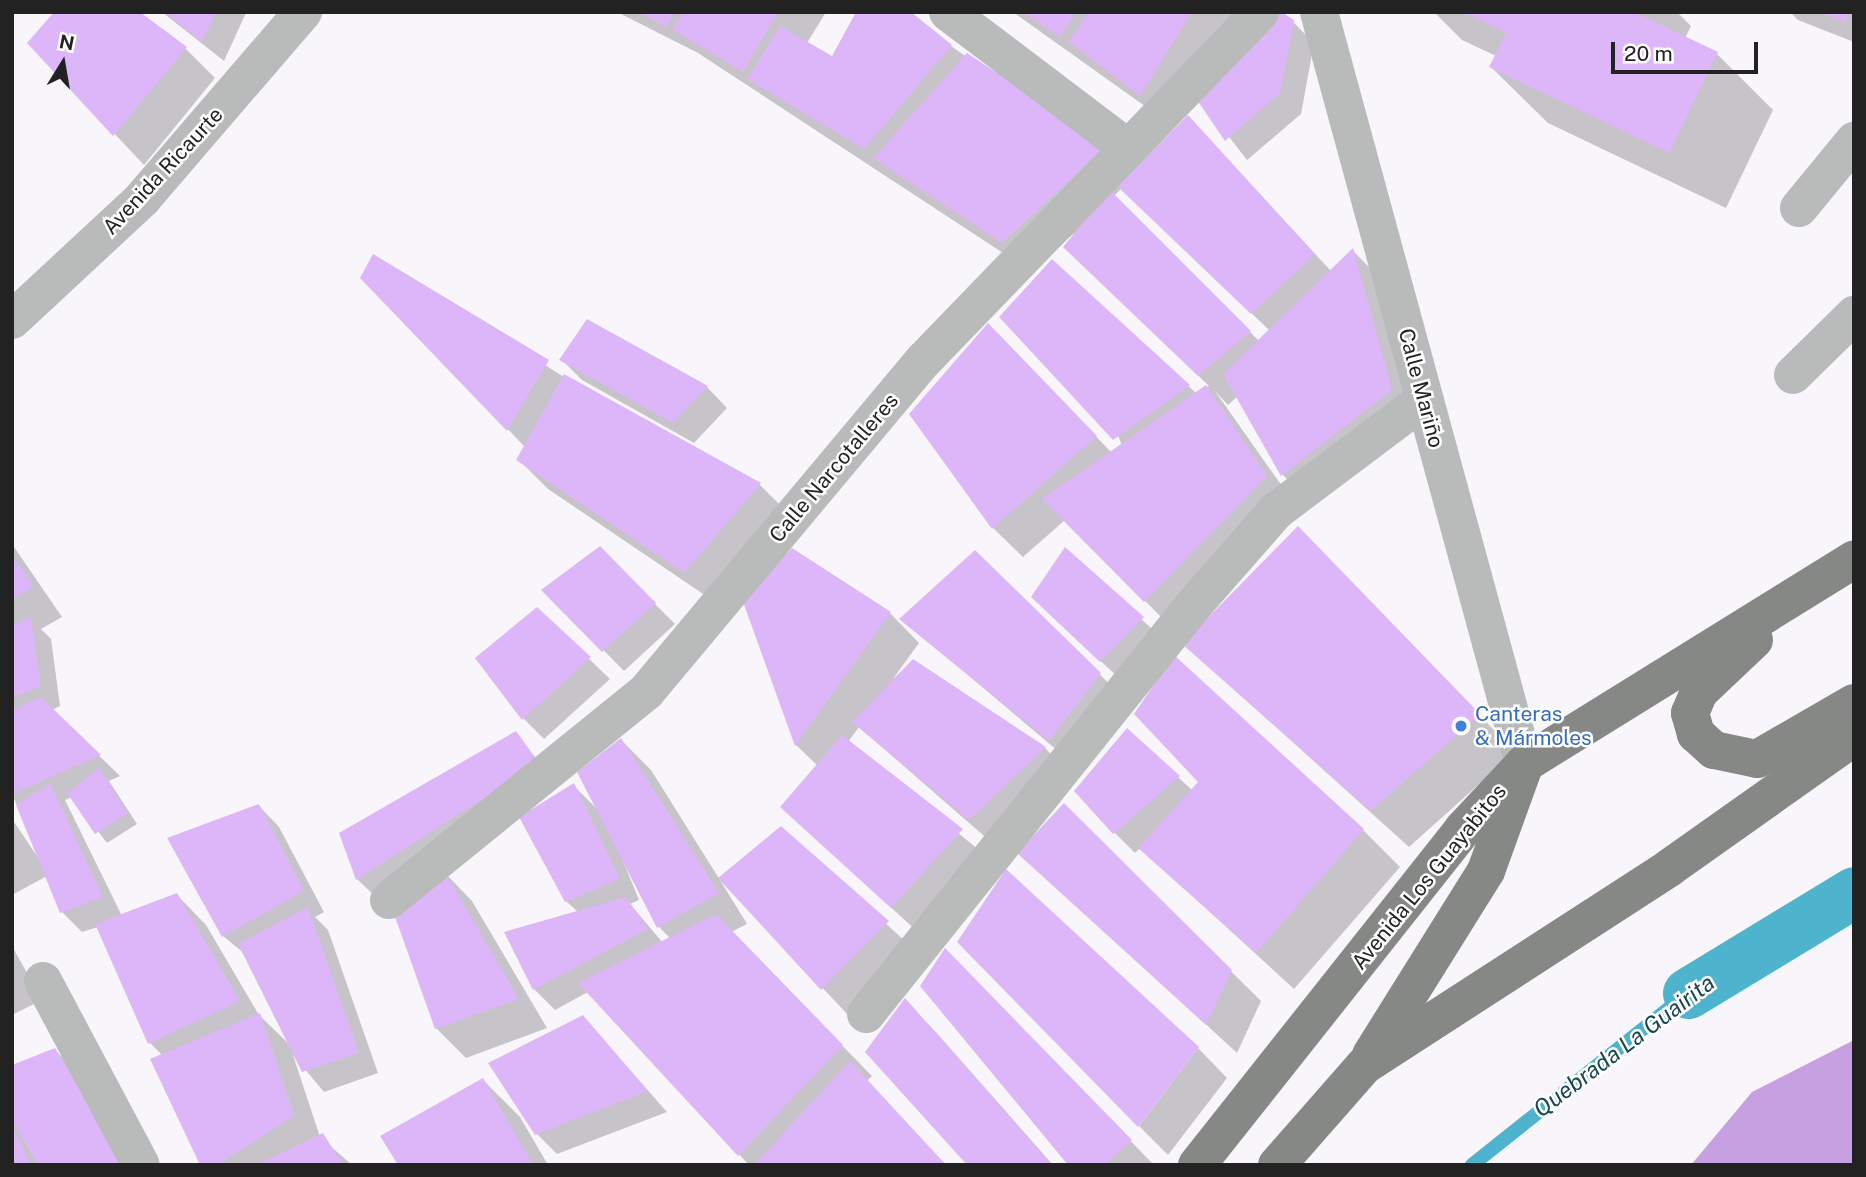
<!DOCTYPE html>
<meta charset="utf-8">
<style>
body{margin:0}
#map{position:relative;width:1866px;height:1177px;overflow:hidden;background:#f8f6fa;font-family:"Public Sans",sans-serif}
div>[style]{position:absolute}
.forest>*{inset:0;background:#c6a0e1}
.shadow>*{inset:0;background:#0003}
.stream>*{height:14px;margin:-7px;padding:0 7px;transform-origin:7px;border-radius:7px;background:#4eb4cd}
.canal>*{height:51px;margin:-25.5px;padding:0 25.5px;transform-origin:25.5px;border-radius:25.5px;background:#4eb4cd}
.building>*{inset:0;background:#ddb6f9}
.minor>*{height:38px;margin:-19px;padding:0 19px;transform-origin:19px;border-radius:19px;background:#b9bbba}
.major>*{height:38px;margin:-19px;padding:0 19px;transform-origin:19px;border-radius:19px;background:#868886}
.dots>*{width:19px;height:19px;translate:-50% -50%;box-sizing:border-box;border:4px solid #fff;border-radius:50%}
span{translate:-50% -50%;white-space:nowrap;text-align:center;line-height:1.15;-webkit-text-stroke:5px #fff;paint-order:stroke}
.street-label{font-size:21px;color:#222223}
.shop-label{font-size:21px;color:#366cbe}
.left{translate:0 -50%;text-align:left}
.water-label{font-size:23px;color:#184651;font-style:italic}
.frame{position:absolute;inset:0;border:14px solid #222223;pointer-events:none}
.north{position:absolute;left:28px;top:28px;width:70px;height:70px;-webkit-text-stroke:5px #fff;paint-order:stroke;rotate:11deg;font-size:19px;font-weight:700;line-height:28px;text-align:center;color:#222223}
.north::after{content:'';display:block;margin:auto;width:24px;height:32px;background:#222223;clip-path:polygon(50% 0,100% 100%,50% 72%,0 100%)}
.scale{position:absolute;left:1611px;top:42px;width:147px;height:32px;box-sizing:border-box;border:4px solid #222223;border-top:0;padding-left:9px;font-size:21px;line-height:24px;white-space:nowrap;color:#222223;-webkit-text-stroke:5px #fff;paint-order:stroke}
</style>
<div id="map">
<div class="forest">
<div style="clip-path:polygon(1854px 1040px,1854px 1165px,1691px 1165px,1752px 1092px)"></div>
</div>
<div class="shadow">
<div style="clip-path:polygon(162px 12px,246px 12px,246px 13px,224px 61px)"></div>
<div style="clip-path:polygon(evenodd,617px 12px,826px 12px,807px 43px,832px 59px,951px 46px,1133px 173px,1188px 117px,1331px 271px,1353px 251px,1382px 280px,1421px 420px,1312px 504px,1283px 475px,1238px 396px,1228px 405px,1215px 391px,1296px 506px,1175px 631px,1065px 520px,1023px 557px,993px 528px,1017px 355px,1112px 453px,1122px 446px,1052px 261px,1197px 394px,1209px 386px,1095px 276px,1073px 234px,1032px 272px,698px 53px,617px 12px,1122px 188px,1270px 331px,1259px 341px,1114px 196px,1122px 188px)"></div>
<div style="clip-path:polygon(1013px 12px,1240px 12px,1170px 124px)"></div>
<div style="clip-path:polygon(1283px 12px,1314px 43px,1301px 114px,1247px 160px,1198px 97px)"></div>
<div style="clip-path:polygon(1434px 12px,1677px 12px,1691px 26px,1685px 38px,1717px 54px,1773px 110px,1726px 208px,1548px 123px,1491px 67px,1496px 56px,1462px 40px)"></div>
<div style="clip-path:polygon(1790px 12px,1854px 12px,1854px 42px,1798px 20px)"></div>
<div style="clip-path:polygon(29px 43px,186px 49px,215px 78px,144px 165px)"></div>
<div style="clip-path:polygon(374px 256px,564px 377px,760px 485px,789px 514px,715px 602px,548px 489px,518px 459px,525px 447px,362px 278px)"></div>
<div style="clip-path:polygon(588px 321px,707px 387px,727px 408px,694px 443px,582px 380px,561px 359px)"></div>
<div style="clip-path:polygon(12px 544px,62px 617px,41px 629px,51px 639px,60px 706px,52px 710px,120px 776px,109px 781px,137px 824px,107px 843px,72px 797px,65px 800px,122px 916px,177px 895px,206px 925px,259px 1015px,289px 1044px,246px 955px,223px 936px,259px 806px,279px 827px,324px 912px,315px 917px,328px 930px,378px 1073px,324px 1092px,293px 1055px,320px 1137px,352px 1165px,202px 1165px,163px 1056px,150px 1043px,98px 927px,82px 932px,62px 912px,47px 876px,12px 895px,12px 819px,41px 862px,12px 794px)"></div>
<div style="clip-path:polygon(600px 549px,675px 624px,624px 671px,544px 590px)"></div>
<div style="clip-path:polygon(1066px 550px,1163px 639px,1122px 681px,1054px 617px)"></div>
<div style="clip-path:polygon(975px 552px,1130px 704px,1079px 769px,902px 619px)"></div>
<div style="clip-path:polygon(1335px 565px,1515px 752px,1409px 847px,1184px 644px)"></div>
<div style="clip-path:polygon(744px 600px,890px 613px,919px 643px,893px 679px,914px 661px,1045px 748px,1074px 778px,999px 849px,859px 727px,848px 742px,991px 860px,922px 936px,782px 807px,818px 766px,796px 745px)"></div>
<div style="clip-path:polygon(537px 609px,610px 679px,544px 739px,523px 718px)"></div>
<div style="clip-path:polygon(1127px 730px,1193px 791px,1363px 830px,1400px 867px,1294px 989px,1140px 848px,1135px 853px,1114px 832px)"></div>
<div style="clip-path:polygon(515px 733px,558px 785px,378px 899px,357px 879px)"></div>
<div style="clip-path:polygon(evenodd,621px 740px,651px 770px,720px 880px,781px 828px,917px 952px,852px 1019px,720px 880px,747px 924px,731px 932px,872px 1076px,867px 1081px,946px 1165px,749px 1165px,588px 992px,555px 1010px,534px 989px,507px 933px,578px 912px,566px 901px,574px 786px,598px 810px,621px 740px,615px 841px,659px 927px,671px 939px,663px 943px,630px 904px,639px 900px,615px 841px)"></div>
<div style="clip-path:polygon(1064px 806px,1261px 1001px,1237px 1053px,1020px 853px)"></div>
<div style="clip-path:polygon(443px 871px,472px 901px,547px 1028px,466px 1058px,436px 1028px)"></div>
<div style="clip-path:polygon(12px 946px,42px 1000px,12px 1015px)"></div>
<div style="clip-path:polygon(974px 980px,1154px 1165px,1071px 1165px)"></div>
<div style="clip-path:polygon(905px 1001px,934px 1030px,1053px 1165px,969px 1165px)"></div>
<div style="clip-path:polygon(583px 1017px,667px 1112px,557px 1154px,537px 1134px)"></div>
<div style="clip-path:polygon(1198px 1048px,1227px 1078px,1168px 1155px,1139px 1126px)"></div>
<div style="clip-path:polygon(55px 1050px,85px 1080px,135px 1165px,12px 1165px,12px 1067px)"></div>
<div style="clip-path:polygon(483px 1080px,520px 1117px,548px 1165px,400px 1165px)"></div>
</div>
<div class="stream">
<div style="left:1472px;top:1165px;width:276px;rotate:-38.5deg"></div>
</div>
<div class="canal">
<div style="left:1688px;top:993px;width:194px;rotate:-31.3deg"></div>
</div>
<div class="building">
<div style="clip-path:polygon(54px 12px,140px 12px,187px 47px,113px 136px,27px 43px)"></div>
<div style="clip-path:polygon(165px 12px,216px 12px,202px 42px)"></div>
<div style="clip-path:polygon(638px 12px,675px 12px,666px 27px)"></div>
<div style="clip-path:polygon(683px 12px,778px 12px,743px 72px,672px 29px)"></div>
<div style="clip-path:polygon(856px 12px,911px 12px,952px 45px,864px 149px,747px 79px,780px 26px,832px 56px)"></div>
<div style="clip-path:polygon(1023px 12px,1076px 12px,1060px 37px)"></div>
<div style="clip-path:polygon(1088px 12px,1192px 12px,1140px 96px,1069px 42px)"></div>
<div style="clip-path:polygon(1281px 12px,1294px 20px,1280px 93px,1225px 141px,1195px 97px)"></div>
<div style="clip-path:polygon(1463px 12px,1634px 12px,1718px 52px,1669px 153px,1489px 67px,1506px 33px)"></div>
<div style="clip-path:polygon(1820px 12px,1848px 12px,1846px 23px)"></div>
<div style="clip-path:polygon(967px 53px,1107px 145px,1002px 243px,873px 158px)"></div>
<div style="clip-path:polygon(1188px 115px,1315px 254px,1251px 314px,1117px 186px)"></div>
<div style="clip-path:polygon(1110px 190px,1251px 331px,1198px 376px,1063px 247px)"></div>
<div style="clip-path:polygon(1353px 248px,1392px 390px,1281px 476px,1223px 374px)"></div>
<div style="clip-path:polygon(373px 254px,549px 360px,507px 431px,360px 278px)"></div>
<div style="clip-path:polygon(1052px 259px,1190px 385px,1113px 440px,999px 317px)"></div>
<div style="clip-path:polygon(587px 319px,708px 386px,673px 423px,559px 360px)"></div>
<div style="clip-path:polygon(988px 323px,1097px 436px,992px 529px,909px 414px)"></div>
<div style="clip-path:polygon(564px 374px,761px 483px,684px 573px,516px 460px)"></div>
<div style="clip-path:polygon(1206px 385px,1267px 476px,1144px 602px,1042px 499px)"></div>
<div style="clip-path:polygon(1298px 526px,1480px 714px,1371px 811px,1182px 644px)"></div>
<div style="clip-path:polygon(600px 546px,656px 603px,602px 652px,541px 590px)"></div>
<div style="clip-path:polygon(1065px 547px,1144px 617px,1100px 662px,1031px 597px)"></div>
<div style="clip-path:polygon(792px 548px,891px 612px,795px 746px,742px 599px)"></div>
<div style="clip-path:polygon(975px 550px,1101px 673px,1049px 741px,899px 619px)"></div>
<div style="clip-path:polygon(12px 555px,34px 587px,12px 599px)"></div>
<div style="clip-path:polygon(537px 607px,591px 657px,522px 720px,475px 658px)"></div>
<div style="clip-path:polygon(31px 617px,41px 686px,12px 698px,12px 625px)"></div>
<div style="clip-path:polygon(1174px 655px,1364px 829px,1256px 953px,1138px 848px,1198px 782px,1134px 714px)"></div>
<div style="clip-path:polygon(913px 659px,1046px 747px,969px 820px,852px 722px)"></div>
<div style="clip-path:polygon(41px 697px,101px 755px,12px 794px,12px 710px)"></div>
<div style="clip-path:polygon(1127px 728px,1180px 776px,1113px 834px,1074px 791px)"></div>
<div style="clip-path:polygon(516px 731px,539px 763px,356px 880px,339px 833px)"></div>
<div style="clip-path:polygon(842px 735px,963px 829px,891px 908px,780px 807px)"></div>
<div style="clip-path:polygon(621px 738px,719px 893px,657px 928px,577px 772px)"></div>
<div style="clip-path:polygon(99px 768px,128px 813px,95px 834px,67px 793px)"></div>
<div style="clip-path:polygon(50px 783px,103px 897px,60px 913px,16px 805px)"></div>
<div style="clip-path:polygon(574px 783px,620px 879px,565px 902px,519px 817px)"></div>
<div style="clip-path:polygon(1064px 803px,1232px 970px,1206px 1025px,1017px 853px)"></div>
<div style="clip-path:polygon(259px 804px,304px 891px,222px 937px,167px 838px)"></div>
<div style="clip-path:polygon(781px 826px,889px 921px,821px 990px,718px 878px)"></div>
<div style="clip-path:polygon(443px 869px,519px 999px,435px 1029px,389px 900px)"></div>
<div style="clip-path:polygon(1006px 869px,1199px 1047px,1138px 1127px,957px 942px)"></div>
<div style="clip-path:polygon(177px 893px,240px 1001px,148px 1044px,95px 924px)"></div>
<div style="clip-path:polygon(626px 897px,648px 929px,533px 990px,504px 932px)"></div>
<div style="clip-path:polygon(308px 907px,359px 1053px,302px 1072px,238px 944px)"></div>
<div style="clip-path:polygon(716px 914px,843px 1045px,738px 1156px,578px 983px)"></div>
<div style="clip-path:polygon(945px 948px,1132px 1140px,1105px 1165px,1068px 1165px,920px 986px)"></div>
<div style="clip-path:polygon(905px 998px,1052px 1165px,967px 1165px,865px 1052px)"></div>
<div style="clip-path:polygon(260px 1013px,294px 1116px,217px 1165px,200px 1165px,150px 1059px)"></div>
<div style="clip-path:polygon(583px 1015px,648px 1091px,535px 1135px,488px 1063px)"></div>
<div style="clip-path:polygon(55px 1048px,124px 1165px,38px 1165px,12px 1121px,12px 1065px)"></div>
<div style="clip-path:polygon(850px 1061px,946px 1165px,754px 1165px)"></div>
<div style="clip-path:polygon(483px 1078px,533px 1165px,398px 1165px,380px 1136px)"></div>
<div style="clip-path:polygon(12px 1125px,31px 1165px,12px 1165px)"></div>
<div style="clip-path:polygon(323px 1133px,343px 1165px,256px 1165px)"></div>
</div>
<div class="minor">
<div style="left:948px;top:12px;width:226px;rotate:37.1deg"></div>
<div style="left:1319px;top:12px;width:779px;rotate:74.75deg"></div>
<div style="left:1799px;top:208px;width:87px;rotate:-50.6deg"></div>
<div style="left:12px;top:320px;width:178px;rotate:-42.9deg"></div>
<div style="left:142px;top:199px;width:247px;rotate:-49.3deg"></div>
<div style="left:1793px;top:375px;width:86px;rotate:-44.5deg"></div>
<div style="left:389px;top:900px;width:331px;rotate:-39deg"></div>
<div style="left:646px;top:692px;width:433px;rotate:-50.1deg"></div>
<div style="left:924px;top:360px;width:484px;rotate:-46deg"></div>
<div style="left:43px;top:981px;width:208px;rotate:62deg"></div>
<div style="left:866px;top:1014px;width:521px;rotate:-51.31deg"></div>
<div style="left:1192px;top:607px;width:128px;rotate:-48.8deg"></div>
<div style="left:1276px;top:511px;width:185px;rotate:-36.9deg"></div>
</div>
<div class="major">
<div style="left:1754px;top:640px;width:76px;rotate:136.6deg"></div>
<div style="left:1699px;top:692px;width:23px;rotate:113deg"></div>
<div style="left:1690px;top:713px;width:22px;rotate:74deg"></div>
<div style="left:1696px;top:734px;width:24px;rotate:42deg"></div>
<div style="left:1714px;top:750px;width:44px;rotate:11.8deg"></div>
<div style="left:1757px;top:759px;width:112px;rotate:-30deg"></div>
<div style="left:1371px;top:1055px;width:217px;rotate:-58deg"></div>
<div style="left:1486px;top:871px;width:109px;rotate:-70.1deg"></div>
<div style="left:1197px;top:1165px;width:429px;rotate:-51.6deg"></div>
<div style="left:1463px;top:829px;width:89px;rotate:-46.8deg"></div>
<div style="left:1524px;top:764px;width:388px;rotate:-31.8deg"></div>
<div style="left:1277px;top:1165px;width:133px;rotate:-48.7deg"></div>
<div style="left:1365px;top:1065px;width:362px;rotate:-32.9deg"></div>
<div style="left:1669px;top:868px;width:227px;rotate:-35.3deg"></div>
</div>
<div class="dots">
<div style="left:1461px;top:726px;background:#3f7fe0"></div>
</div>
<div class="street-label">
<span style="left:163px;top:171px;rotate:-47deg">Avenida Ricaurte</span>
<span style="left:1421px;top:388px;rotate:75deg">Calle Mariño</span>
<span style="left:834px;top:468px;rotate:-50deg">Calle Narcotalleres</span>
<span style="left:1429px;top:877px;rotate:-51deg">Avenida Los Guayabitos</span>
</div>
<div class="shop-label">
<span class="left" style="left:1475px;top:726px">Canteras<br>&amp; Mármoles</span>
</div>
<div class="water-label">
<span style="left:1624px;top:1046px;rotate:-37deg">Quebrada La Guairita</span>
</div>
<div class="frame"></div>
<div class="north">N</div>
<div class="scale">20 m</div>
</div>
